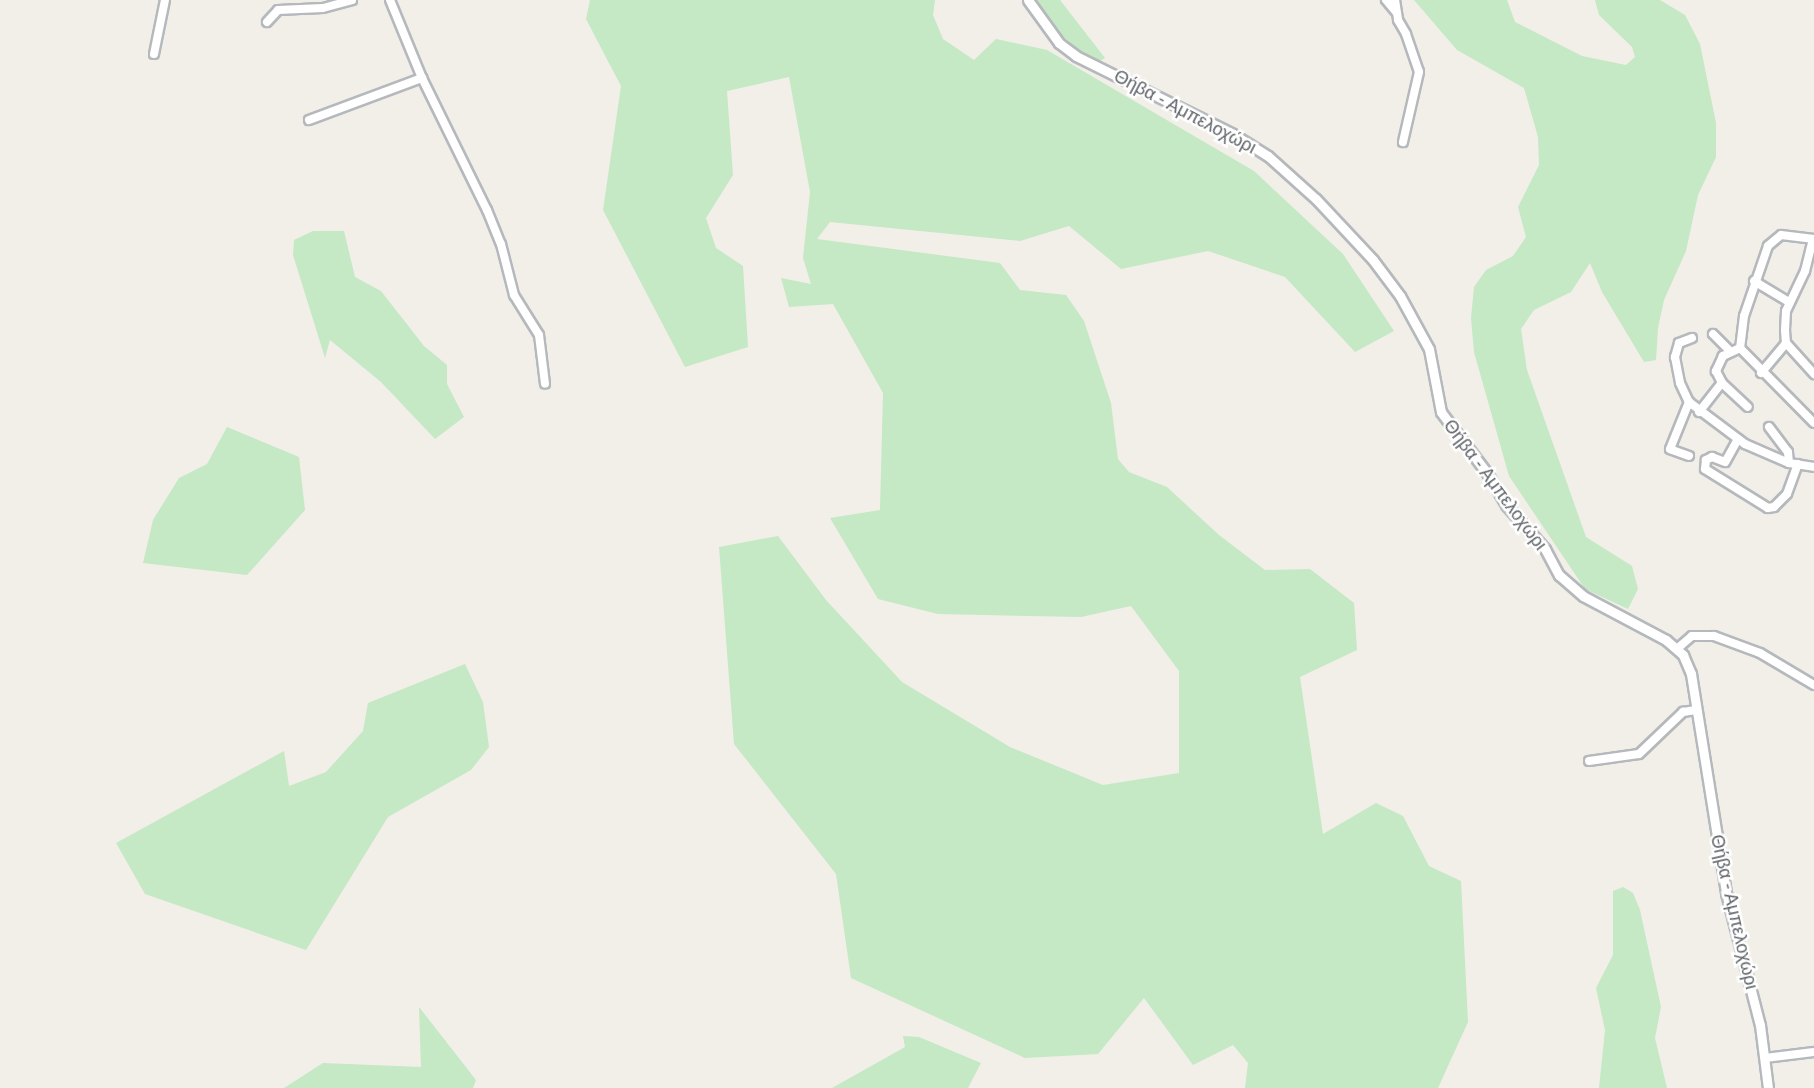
<!DOCTYPE html>
<meta charset="utf-8">
<style>
body{margin:0}
#map{position:relative;width:1814px;height:1088px;overflow:hidden;background:#f1efe8;font-family:Helvetica,sans-serif}
div>[style]{position:absolute}
.green>*{inset:0;background:#c5e8c5}
.roads{filter:drop-shadow(2px 0 #b5b8bc) drop-shadow(-2px 0 #b5b8bc) drop-shadow(0 2px #b5b8bc) drop-shadow(0 -2px #b5b8bc)}
.minor>*{height:8px;margin:-4px;padding:0 4px;transform-origin:4px;border-radius:4px;background:#fff}
.tertiary>*{height:9px;margin:-4.5px;padding:0 4.5px;transform-origin:4.5px;border-radius:4.5px;background:#fff}
span{translate:-50% -50%;white-space:nowrap;text-align:center;line-height:1.15;-webkit-text-stroke:5px #fff;paint-order:stroke}
.street-label{font-size:18px;color:#5f6368}
</style>
<div id="map">
<div class="green">
<div style="clip-path:polygon(590px 0,935px 0,933px 15px,943px 39px,974px 60px,996px 39px,1047px 50px,1254px 171px,1343px 254px,1394px 331px,1355px 352px,1285px 277px,1208px 251px,1121px 269px,1069px 226px,1020px 241px,830px 222px,817px 239px,1000px 263px,1020px 290px,1066px 295px,1084px 321px,1111px 403px,1118px 459px,1129px 472px,1167px 487px,1219px 535px,1265px 570px,1310px 569px,1354px 603px,1357px 650px,1300px 677px,1323px 834px,1376px 803px,1403px 816px,1429px 866px,1461px 881px,1468px 1022px,1438px 1088px,1245px 1088px,1248px 1063px,1233px 1045px,1193px 1065px,1144px 998px,1098px 1054px,1025px 1058px,851px 978px,836px 874px,734px 744px,719px 547px,778px 536px,826px 600px,902px 682px,1010px 747px,1103px 785px,1179px 773px,1179px 671px,1131px 606px,1081px 617px,938px 614px,878px 599px,830px 518px,880px 510px,883px 393px,833px 304px,789px 307px,781px 278px,811px 284px,803px 258px,810px 192px,789px 77px,727px 91px,733px 175px,706px 218px,716px 248px,743px 266px,748px 347px,685px 367px,603px 210px,621px 86px,586px 19px)"></div>
<div style="clip-path:polygon(1035px 0,1060px 0,1105px 58px,1100px 61px,1083px 55px,1060px 34px)"></div>
<div style="clip-path:polygon(1414px 0,1507px 0,1515px 22px,1582px 56px,1626px 65px,1635px 57px,1632px 47px,1599px 15px,1595px 0,1660px 0,1685px 15px,1700px 44px,1716px 123px,1716px 157px,1698px 195px,1686px 251px,1664px 300px,1658px 328px,1656px 360px,1644px 362px,1602px 292px,1590px 263px,1571px 292px,1534px 310px,1521px 329px,1527px 370px,1586px 537px,1632px 566px,1638px 589px,1628px 609px,1585px 589px,1509px 476px,1474px 352px,1471px 318px,1474px 287px,1486px 270px,1513px 256px,1526px 237px,1518px 207px,1539px 165px,1538px 137px,1524px 88px,1457px 50px)"></div>
<div style="clip-path:polygon(313px 231px,344px 231px,355px 277px,381px 291px,424px 346px,447px 365px,447px 384px,464px 417px,435px 439px,381px 382px,330px 340px,325px 358px,293px 255px,294px 240px)"></div>
<div style="clip-path:polygon(227px 427px,299px 457px,305px 510px,247px 575px,143px 563px,153px 520px,179px 478px,207px 464px)"></div>
<div style="clip-path:polygon(465px 664px,483px 702px,489px 747px,471px 770px,388px 817px,306px 950px,145px 894px,116px 843px,284px 751px,289px 786px,326px 772px,363px 731px,368px 703px)"></div>
<div style="clip-path:polygon(1623px 887px,1633px 893px,1640px 910px,1661px 1007px,1655px 1038px,1667px 1088px,1599px 1088px,1605px 1030px,1596px 988px,1613px 955px,1613px 891px)"></div>
<div style="clip-path:polygon(419px 1007px,476px 1080px,473px 1088px,284px 1088px,323px 1063px,421px 1067px)"></div>
<div style="clip-path:polygon(903px 1036px,919px 1037px,981px 1063px,968px 1088px,832px 1088px,905px 1047px)"></div>
</div>
<div class="roads">
<div class="minor">
<div style="left:390px;top:0;width:84px;rotate:67.7deg"></div>
<div style="left:1386px;top:0;width:16px;rotate:50deg"></div>
<div style="left:1395px;top:0;width:20px;rotate:81deg"></div>
<div style="left:1398px;top:20px;width:16px;rotate:60deg"></div>
<div style="left:1406px;top:34px;width:40px;rotate:71.1deg"></div>
<div style="left:1419px;top:72px;width:72px;rotate:102.9deg"></div>
<div style="left:267px;top:22px;width:16px;rotate:-47deg"></div>
<div style="left:278px;top:10px;width:45px;rotate:-2.5deg"></div>
<div style="left:323px;top:8px;width:30px;rotate:-15deg"></div>
<div style="left:154px;top:54px;width:55px;rotate:-78.5deg"></div>
<div style="left:309px;top:120px;width:121px;rotate:-20.4deg"></div>
<div style="left:422px;top:78px;width:147px;rotate:63.8deg"></div>
<div style="left:487px;top:210px;width:37px;rotate:68deg"></div>
<div style="left:501px;top:244px;width:53px;rotate:75.7deg"></div>
<div style="left:514px;top:295px;width:47px;rotate:58deg"></div>
<div style="left:539px;top:335px;width:49px;rotate:83deg"></div>
<div style="left:1813px;top:239px;width:33px;rotate:104deg"></div>
<div style="left:1805px;top:271px;width:44px;rotate:115.4deg"></div>
<div style="left:1786px;top:311px;width:19px;rotate:93deg"></div>
<div style="left:1785px;top:330px;width:13px;rotate:86deg"></div>
<div style="left:1786px;top:343px;width:42px;rotate:47.9deg"></div>
<div style="left:1814px;top:239px;width:33px;rotate:-173deg"></div>
<div style="left:1781px;top:235px;width:17px;rotate:140deg"></div>
<div style="left:1768px;top:246px;width:74px;rotate:108.9deg"></div>
<div style="left:1744px;top:316px;width:32px;rotate:97deg"></div>
<div style="left:1740px;top:348px;width:105px;rotate:45.4deg"></div>
<div style="left:1754px;top:281px;width:41px;rotate:31deg"></div>
<div style="left:1713px;top:334px;width:24px;rotate:45deg"></div>
<div style="left:1692px;top:338px;width:14px;rotate:159deg"></div>
<div style="left:1679px;top:343px;width:15px;rotate:106deg"></div>
<div style="left:1675px;top:357px;width:26px;rotate:79deg"></div>
<div style="left:1680px;top:383px;width:21px;rotate:65deg"></div>
<div style="left:1689px;top:402px;width:70px;rotate:36.9deg"></div>
<div style="left:1745px;top:444px;width:48px;rotate:23.4deg"></div>
<div style="left:1789px;top:463px;width:25px;rotate:9deg"></div>
<div style="left:1740px;top:348px;width:19px;rotate:155deg"></div>
<div style="left:1723px;top:356px;width:17px;rotate:115deg"></div>
<div style="left:1716px;top:371px;width:13px;rotate:63deg"></div>
<div style="left:1722px;top:383px;width:35px;rotate:43deg"></div>
<div style="left:1761px;top:373px;width:39px;rotate:-50deg"></div>
<div style="left:1699px;top:412px;width:37px;rotate:-52deg"></div>
<div style="left:1769px;top:427px;width:31px;rotate:53deg"></div>
<div style="left:1788px;top:452px;width:11px;rotate:85deg"></div>
<div style="left:1738px;top:439px;width:26px;rotate:119deg"></div>
<div style="left:1725px;top:462px;width:14px;rotate:-159deg"></div>
<div style="left:1712px;top:457px;width:7px;rotate:153deg"></div>
<div style="left:1706px;top:460px;width:9px;rotate:96deg"></div>
<div style="left:1705px;top:469px;width:74px;rotate:31.8deg"></div>
<div style="left:1768px;top:508px;width:6px;rotate:-9deg"></div>
<div style="left:1774px;top:507px;width:18px;rotate:-45deg"></div>
<div style="left:1787px;top:494px;width:32px;rotate:-70deg"></div>
<div style="left:1689px;top:456px;width:20px;rotate:-160deg"></div>
<div style="left:1670px;top:449px;width:51px;rotate:-68deg"></div>
<div style="left:1678px;top:648px;width:18px;rotate:-41deg"></div>
<div style="left:1692px;top:636px;width:22px"></div>
<div style="left:1714px;top:636px;width:49px;rotate:20.3deg"></div>
<div style="left:1760px;top:653px;width:63px;rotate:30.7deg"></div>
<div style="left:1589px;top:761px;width:50px;rotate:-8deg"></div>
<div style="left:1639px;top:754px;width:61px;rotate:-43.7deg"></div>
<div style="left:1683px;top:712px;width:13px;rotate:-9deg"></div>
<div style="left:1765px;top:1058px;width:49px;rotate:-7deg"></div>
</div>
<div class="tertiary">
<div style="left:1028px;top:0;width:53px;rotate:54.2deg"></div>
<div style="left:1059px;top:43px;width:21px;rotate:37deg"></div>
<div style="left:1076px;top:56px;width:175px;rotate:26.4deg"></div>
<div style="left:1233px;top:134px;width:41px;rotate:32.2deg"></div>
<div style="left:1268px;top:156px;width:64px;rotate:41.9deg"></div>
<div style="left:1316px;top:199px;width:83px;rotate:46.9deg"></div>
<div style="left:1373px;top:260px;width:45px;rotate:53.1deg"></div>
<div style="left:1400px;top:296px;width:60px;rotate:61.3deg"></div>
<div style="left:1429px;top:349px;width:64px;rotate:79.2deg"></div>
<div style="left:1441px;top:412px;width:76px;rotate:53deg"></div>
<div style="left:1487px;top:473px;width:37px;rotate:59deg"></div>
<div style="left:1506px;top:505px;width:59px;rotate:48.4deg"></div>
<div style="left:1545px;top:549px;width:30px;rotate:62deg"></div>
<div style="left:1559px;top:575px;width:32px;rotate:41deg"></div>
<div style="left:1583px;top:596px;width:94px;rotate:27.9deg"></div>
<div style="left:1666px;top:640px;width:23px;rotate:41deg"></div>
<div style="left:1683px;top:655px;width:21px;rotate:67deg"></div>
<div style="left:1691px;top:674px;width:222px;rotate:80.9deg"></div>
<div style="left:1726px;top:893px;width:136px;rotate:75.6deg"></div>
<div style="left:1760px;top:1025px;width:64px;rotate:82.8deg"></div>
</div>
</div>
<div class="street-label">
<span style="left:1185px;top:112px;rotate:28deg">Θήβα - Αμπελοχώρι</span>
<span style="left:1495px;top:485px;rotate:53deg">Θήβα - Αμπελοχώρι</span>
<span style="left:1734px;top:912px;rotate:77deg">Θήβα - Αμπελοχώρι</span>
</div>
</div>
